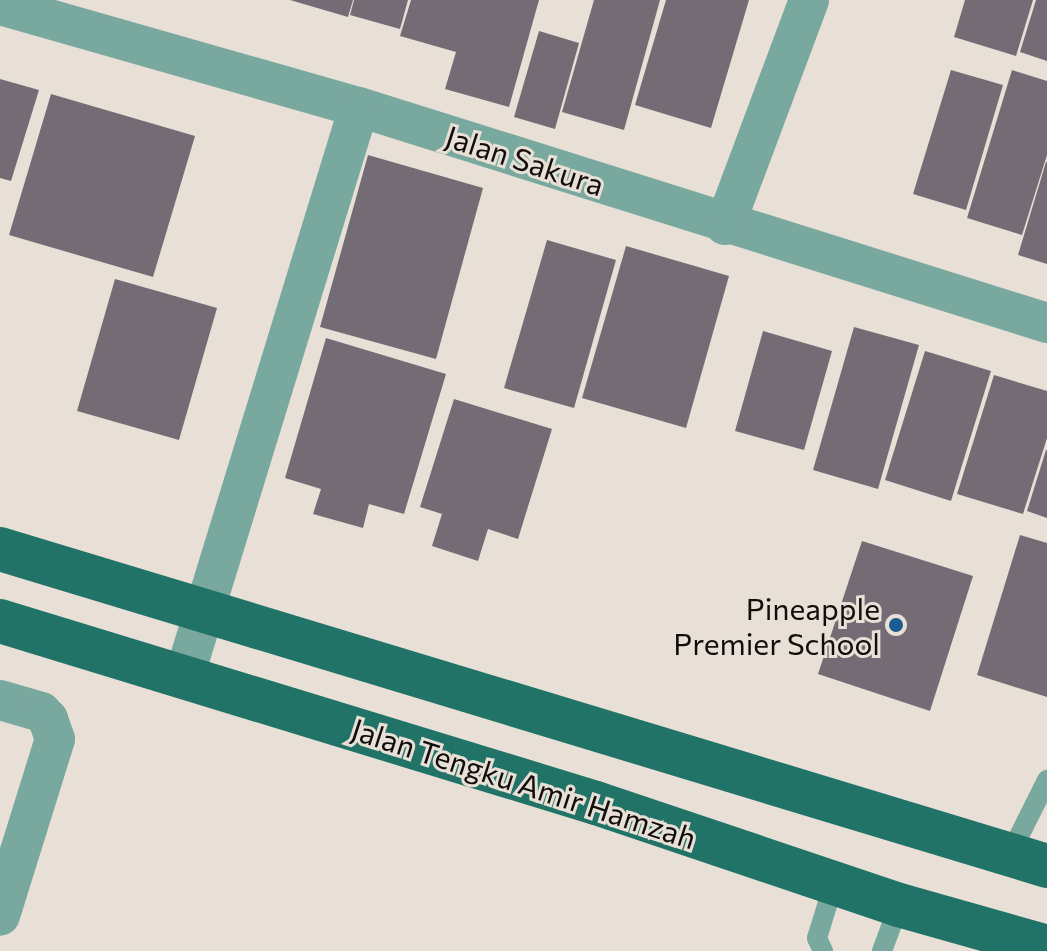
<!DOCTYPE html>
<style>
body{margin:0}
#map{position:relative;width:1047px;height:951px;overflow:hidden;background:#e8e0d7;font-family:Commissioner,sans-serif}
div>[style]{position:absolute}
.building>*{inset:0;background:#746c74}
.lane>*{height:20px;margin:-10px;padding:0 10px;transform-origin:10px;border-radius:10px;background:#79a89f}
.street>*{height:40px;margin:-20px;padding:0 20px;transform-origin:20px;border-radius:20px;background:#79a89f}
.primary>*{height:44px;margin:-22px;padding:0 22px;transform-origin:22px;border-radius:22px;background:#227367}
.dots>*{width:22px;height:22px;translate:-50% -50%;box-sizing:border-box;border:4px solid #e8e0d7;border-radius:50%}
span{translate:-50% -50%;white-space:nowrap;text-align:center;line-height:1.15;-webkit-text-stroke:6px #e8e0d7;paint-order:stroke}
.street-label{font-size:30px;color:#100d0a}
.poi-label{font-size:30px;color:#100d0a}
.right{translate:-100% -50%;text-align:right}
</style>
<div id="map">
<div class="building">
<div style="clip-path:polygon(290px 0,353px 0,348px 17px)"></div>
<div style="clip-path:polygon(354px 0,408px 0,400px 29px,350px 15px)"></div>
<div style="clip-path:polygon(411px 0,539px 0,509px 107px,445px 89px,456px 52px,400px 36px)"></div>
<div style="clip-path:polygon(594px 0,660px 0,624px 130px,562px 112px)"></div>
<div style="clip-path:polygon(666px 0,749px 0,711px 128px,635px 105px)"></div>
<div style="clip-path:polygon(965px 0,1033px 0,1016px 56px,954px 37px)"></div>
<div style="clip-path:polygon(1036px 0,1047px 0,1047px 61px,1020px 52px)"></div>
<div style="clip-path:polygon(539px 31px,579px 43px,555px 129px,514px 117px)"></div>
<div style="clip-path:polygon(951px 70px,1003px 85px,966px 210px,913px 194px)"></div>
<div style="clip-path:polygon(1012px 70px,1047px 81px,1047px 155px,1022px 235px,967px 218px)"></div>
<div style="clip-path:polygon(0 79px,39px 90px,11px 181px,0 178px)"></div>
<div style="clip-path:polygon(51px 94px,195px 136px,153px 277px,9px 235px)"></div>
<div style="clip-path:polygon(368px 155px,483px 188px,436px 359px,320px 327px)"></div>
<div style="clip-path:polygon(1046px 162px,1047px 162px,1047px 264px,1018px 255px)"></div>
<div style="clip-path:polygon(547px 240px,616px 260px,574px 408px,504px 388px)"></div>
<div style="clip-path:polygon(626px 246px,729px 276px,686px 428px,582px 398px)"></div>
<div style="clip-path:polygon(115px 279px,217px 308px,179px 440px,77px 411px)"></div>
<div style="clip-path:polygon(854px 327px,919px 345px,878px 489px,813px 470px)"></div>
<div style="clip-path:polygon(763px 331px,832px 351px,804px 450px,735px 431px)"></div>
<div style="clip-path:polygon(326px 338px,446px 374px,404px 514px,369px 504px,363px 528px,313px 514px,321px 489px,285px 478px)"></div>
<div style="clip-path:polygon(925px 351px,991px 371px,951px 501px,885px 480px)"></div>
<div style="clip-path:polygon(994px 375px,1047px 391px,1047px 438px,1023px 514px,957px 494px)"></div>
<div style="clip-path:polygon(454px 399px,552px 429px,518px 539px,488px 529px,478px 561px,432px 546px,442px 514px,420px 507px)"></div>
<div style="clip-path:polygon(1046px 450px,1047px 450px,1047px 518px,1027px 511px)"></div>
<div style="clip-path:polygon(1020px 535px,1047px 543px,1047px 697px,977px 675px)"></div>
<div style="clip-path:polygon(862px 541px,973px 576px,930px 711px,818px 674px)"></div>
</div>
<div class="lane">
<div style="left:1010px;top:854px;width:83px;rotate:-63.4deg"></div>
<div style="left:823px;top:951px;width:14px;rotate:-115deg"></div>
<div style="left:817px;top:938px;width:58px;rotate:-72.8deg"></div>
<div style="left:882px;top:951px;width:49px;rotate:-69.7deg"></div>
</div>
<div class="street">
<div style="left:0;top:5px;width:373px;rotate:15.9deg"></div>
<div style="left:359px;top:107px;width:721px;rotate:17.43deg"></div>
<div style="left:725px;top:225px;width:240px;rotate:-69.5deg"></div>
<div style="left:184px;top:677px;width:596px;rotate:-72.93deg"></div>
<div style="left:0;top:700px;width:43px;rotate:16.3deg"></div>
<div style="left:41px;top:712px;width:10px;rotate:45deg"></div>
<div style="left:48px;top:719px;width:21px;rotate:71deg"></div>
<div style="left:55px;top:739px;width:185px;rotate:107.3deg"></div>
</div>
<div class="primary">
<div style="left:0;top:549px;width:1094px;rotate:16.84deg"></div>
<div style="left:0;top:621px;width:623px;rotate:16.98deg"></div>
<div style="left:596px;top:803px;width:320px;rotate:18.6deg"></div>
<div style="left:899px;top:905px;width:154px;rotate:15.8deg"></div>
</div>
<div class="dots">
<div style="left:896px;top:625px;background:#1a5b91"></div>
</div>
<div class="street-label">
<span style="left:525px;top:160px;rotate:18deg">Jalan Sakura</span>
<span style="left:524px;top:783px;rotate:18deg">Jalan Tengku Amir Hamzah</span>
</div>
<div class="poi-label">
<span class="right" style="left:880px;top:625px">Pineapple<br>Premier School</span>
</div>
</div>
